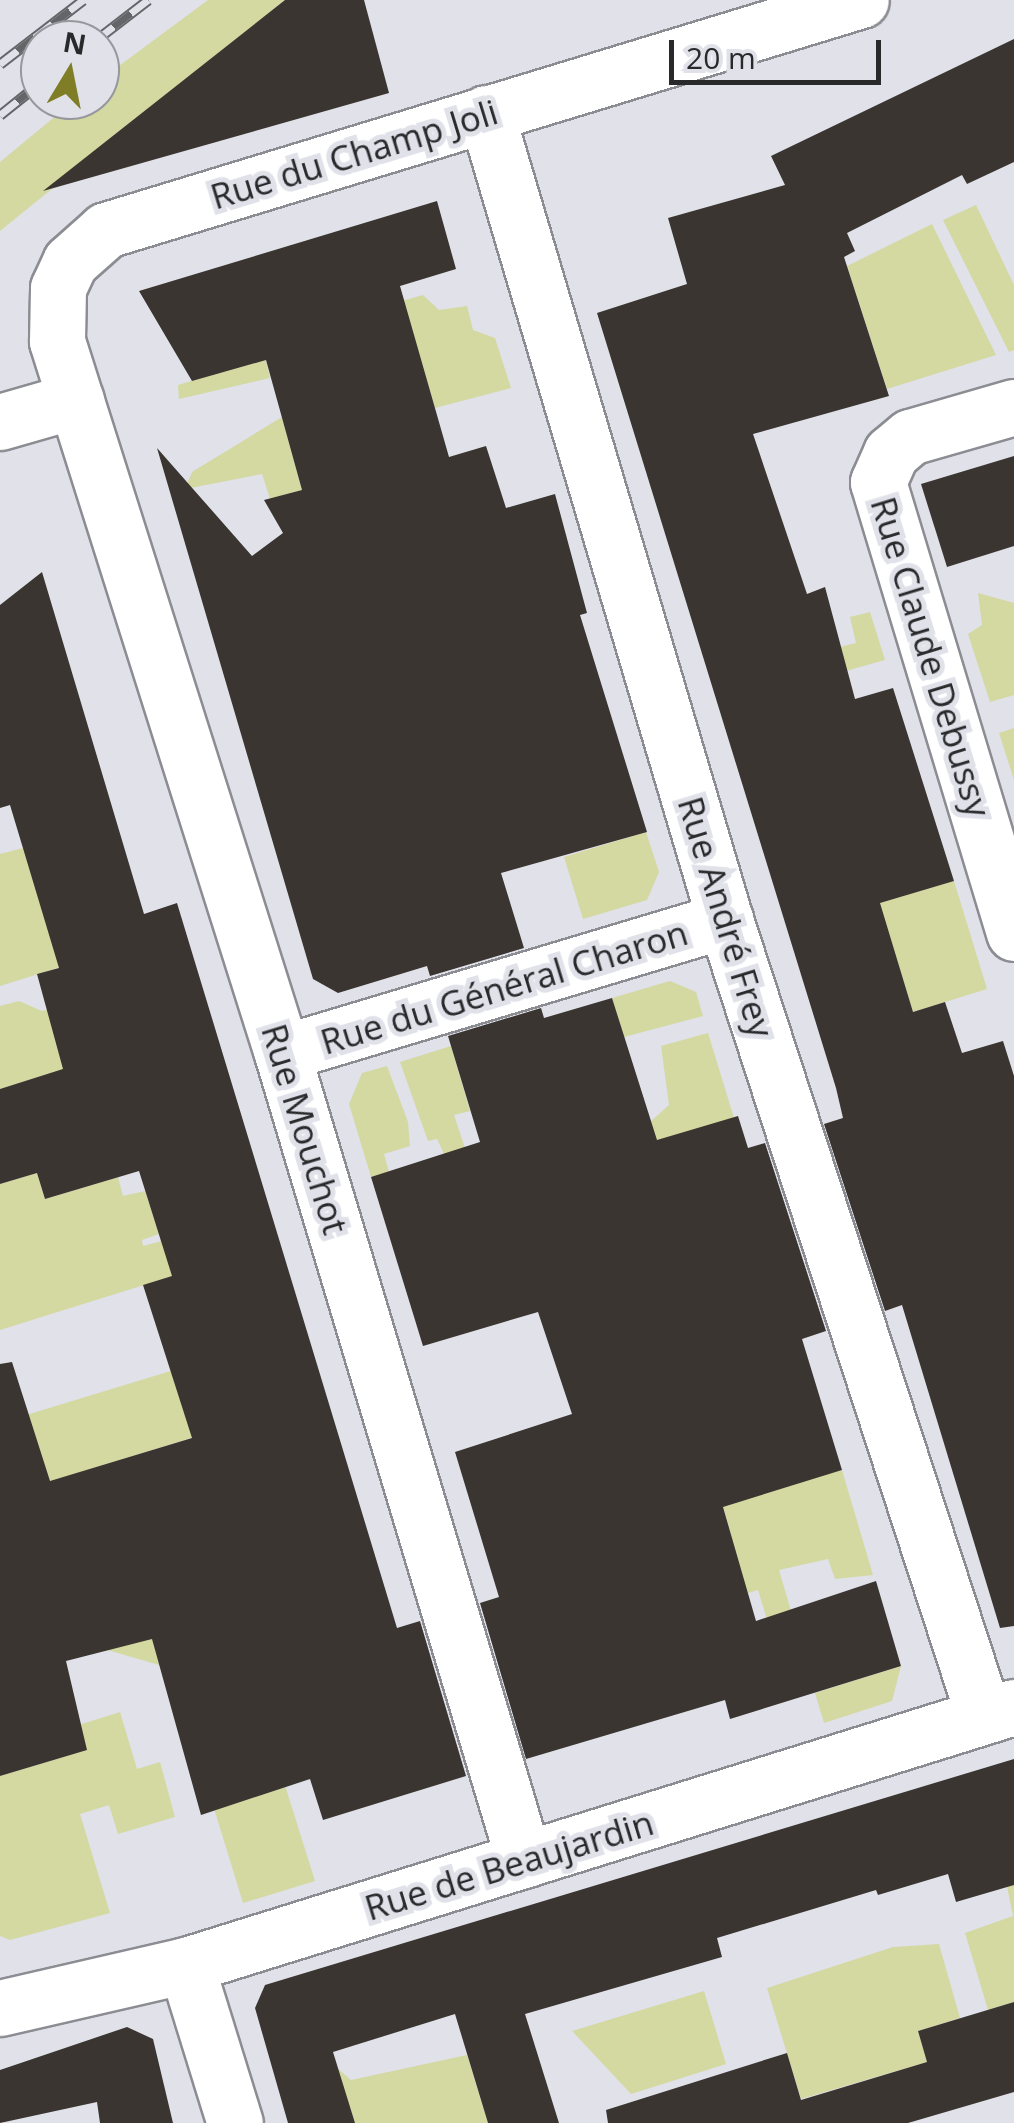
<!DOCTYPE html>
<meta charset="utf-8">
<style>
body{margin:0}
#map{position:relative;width:1014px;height:2123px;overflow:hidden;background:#e0e1e9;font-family:"Open Sans",sans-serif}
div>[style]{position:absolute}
.green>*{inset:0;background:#d4d9a2}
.building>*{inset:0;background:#3a3530}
.roads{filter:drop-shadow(2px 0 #8c8c93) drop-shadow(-2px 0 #8c8c93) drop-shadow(0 2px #8c8c93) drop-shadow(0 -2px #8c8c93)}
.minor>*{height:55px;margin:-27.5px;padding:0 27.5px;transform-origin:27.5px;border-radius:27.5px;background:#fff}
.rail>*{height:11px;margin-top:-5.5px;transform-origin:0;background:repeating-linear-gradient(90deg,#e0e1e9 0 22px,#646569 0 44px);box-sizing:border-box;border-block:2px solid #646569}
span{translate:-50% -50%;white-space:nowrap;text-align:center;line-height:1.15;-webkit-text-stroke:10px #e0e1e9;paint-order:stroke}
.street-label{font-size:35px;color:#29292c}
.north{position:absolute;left:20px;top:20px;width:100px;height:100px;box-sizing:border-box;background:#e0e1e9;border:2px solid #97979d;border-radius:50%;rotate:10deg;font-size:28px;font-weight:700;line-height:40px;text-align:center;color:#29292c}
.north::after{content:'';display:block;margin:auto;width:35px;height:45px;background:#7f7e26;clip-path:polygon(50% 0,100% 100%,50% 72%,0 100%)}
.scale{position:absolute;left:669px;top:40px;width:212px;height:45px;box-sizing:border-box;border:5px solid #29292c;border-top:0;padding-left:12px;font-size:30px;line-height:35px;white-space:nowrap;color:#29292c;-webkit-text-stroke:8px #e0e1e9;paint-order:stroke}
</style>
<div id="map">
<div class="green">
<div style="clip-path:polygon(208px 0,285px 0,0 231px,0 162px,75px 100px,100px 100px,100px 80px)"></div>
<div style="clip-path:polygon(976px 205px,1014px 285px,1014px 350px,1009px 352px,943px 220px)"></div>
<div style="clip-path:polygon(932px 224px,996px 355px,887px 389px,847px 266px)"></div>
<div style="clip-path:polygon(423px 295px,439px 310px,467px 306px,473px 330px,495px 338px,511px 388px,435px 408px,425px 376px,344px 317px)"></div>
<div style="clip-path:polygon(258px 329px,270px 378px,179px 399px,178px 385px,204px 377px)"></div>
<div style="clip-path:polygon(282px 417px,302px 490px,270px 499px,262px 474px,185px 489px,192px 472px)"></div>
<div style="clip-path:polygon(978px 593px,1014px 603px,1014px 695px,990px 702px,968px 634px,982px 625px)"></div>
<div style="clip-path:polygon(870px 612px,885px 660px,803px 683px,796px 658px,856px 643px,850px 617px)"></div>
<div style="clip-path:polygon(1014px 728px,1014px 780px,999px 733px)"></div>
<div style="clip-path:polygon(646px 832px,659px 872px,647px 900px,583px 919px,564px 857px)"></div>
<div style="clip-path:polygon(23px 848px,99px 955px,0 986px,0 854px)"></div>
<div style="clip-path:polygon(954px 881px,987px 989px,913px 1012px,874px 888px,916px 892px)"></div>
<div style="clip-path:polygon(670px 981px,696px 992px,703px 1016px,624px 1037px,612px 998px)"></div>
<div style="clip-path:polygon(19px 1001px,42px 1011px,62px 1006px,94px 1060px,0 1089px,0 1006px)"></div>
<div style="clip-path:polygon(708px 1033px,734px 1118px,615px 1153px,669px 1105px,661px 1046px)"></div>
<div style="clip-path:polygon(451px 1046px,470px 1111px,454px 1115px,465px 1148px,444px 1154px,437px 1139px,428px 1141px,400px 1062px)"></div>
<div style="clip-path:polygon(387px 1066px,408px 1122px,410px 1146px,384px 1154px,389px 1172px,371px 1177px,349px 1104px,362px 1073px)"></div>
<div style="clip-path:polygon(37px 1173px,45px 1199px,118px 1177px,123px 1196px,145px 1191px,159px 1234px,142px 1240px,143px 1246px,166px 1240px,176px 1275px,0 1330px,0 1184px)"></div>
<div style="clip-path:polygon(210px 1359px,246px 1421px,0 1497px,0 1423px)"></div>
<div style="clip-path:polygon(842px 1470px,873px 1575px,835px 1579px,828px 1559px,779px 1570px,796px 1628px,772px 1636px,758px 1590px,732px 1598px,715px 1540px,731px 1534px,721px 1499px)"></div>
<div style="clip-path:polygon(198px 1601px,154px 1644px,159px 1665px,104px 1649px)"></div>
<div style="clip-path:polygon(901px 1666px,892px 1701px,824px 1723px,815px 1693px)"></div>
<div style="clip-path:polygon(179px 1694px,283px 1779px,315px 1881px,243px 1903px)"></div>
<div style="clip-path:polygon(120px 1712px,137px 1769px,160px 1762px,175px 1817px,118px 1834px,109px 1805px,80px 1814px,110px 1913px,10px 1940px,0 1936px,0 1776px,63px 1757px,56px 1732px)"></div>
<div style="clip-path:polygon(1014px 1874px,1014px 2002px,988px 2010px,965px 1933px,1013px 1916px,1005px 1877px)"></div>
<div style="clip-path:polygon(939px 1944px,960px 2018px,918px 2031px,927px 2062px,801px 2099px,767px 1988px,893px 1947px)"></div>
<div style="clip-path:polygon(704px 1991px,726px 2064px,631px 2094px,572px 2031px)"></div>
<div style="clip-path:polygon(467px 2055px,488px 2123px,355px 2123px,336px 2067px,351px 2080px)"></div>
</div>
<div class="building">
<div style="clip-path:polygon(285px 0,364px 0,389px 93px,43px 191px)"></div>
<div style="clip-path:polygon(1014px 39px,1014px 162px,967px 184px,962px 175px,847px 233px,855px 251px,844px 257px,889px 396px,753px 434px,807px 594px,825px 587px,855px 699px,893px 688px,954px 881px,880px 903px,913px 1012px,945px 1002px,962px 1053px,1003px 1041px,1014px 1076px,1014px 1626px,1000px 1628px,902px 1305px,885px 1311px,824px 1124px,843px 1118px,836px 1088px,597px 313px,687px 284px,668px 218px,785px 185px,771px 156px)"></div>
<div style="clip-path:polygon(437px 201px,456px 269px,400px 286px,449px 457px,486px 446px,506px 508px,555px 494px,587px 613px,580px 615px,647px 832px,501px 873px,524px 948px,430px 976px,427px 966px,338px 993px,313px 979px,157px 448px,252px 556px,283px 533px,264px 500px,302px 490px,266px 360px,192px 381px,139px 291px)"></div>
<div style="clip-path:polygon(1014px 456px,1014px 546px,947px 567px,921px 484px)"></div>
<div style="clip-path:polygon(42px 572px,144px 914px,177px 903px,397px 1628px,420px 1621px,466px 1776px,323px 1820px,310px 1779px,201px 1815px,152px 1639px,66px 1661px,87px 1750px,0 1776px,0 1364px,12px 1362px,50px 1481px,192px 1438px,143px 1285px,172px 1276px,139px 1171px,45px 1199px,37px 1173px,0 1184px,0 1089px,63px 1069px,37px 974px,59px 968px,10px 805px,0 808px,0 605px)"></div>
<div style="clip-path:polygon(612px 998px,657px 1140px,738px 1116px,748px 1148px,765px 1143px,826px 1331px,802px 1339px,842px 1470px,723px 1507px,756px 1621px,876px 1581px,901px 1666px,730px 1719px,725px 1700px,526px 1759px,480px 1603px,499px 1597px,455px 1452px,572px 1414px,538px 1312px,423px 1346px,371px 1177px,480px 1142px,448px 1036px,541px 1008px,544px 1018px)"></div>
<div style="clip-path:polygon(1014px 1759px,1014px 1885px,956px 1902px,948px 1874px,878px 1895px,876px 1890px,717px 1938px,722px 1957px,525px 2014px,559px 2123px,488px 2123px,455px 2014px,333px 2052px,355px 2123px,288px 2123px,255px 2008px,265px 1985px)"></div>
<div style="clip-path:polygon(1014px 2002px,1014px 2092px,908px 2123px,608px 2123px,606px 2110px,787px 2053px,801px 2100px,927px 2062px,918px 2031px)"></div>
<div style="clip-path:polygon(127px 2027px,153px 2039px,173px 2123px,100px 2123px,97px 2102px,0 2123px,0 2070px)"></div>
</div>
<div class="roads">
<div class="minor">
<div style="left:486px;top:113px;width:842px;rotate:73.5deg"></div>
<div style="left:725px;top:920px;width:837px;rotate:71.98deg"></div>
<div style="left:1014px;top:407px;width:108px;rotate:163.9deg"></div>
<div style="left:910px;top:437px;width:25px;rotate:140deg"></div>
<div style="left:891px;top:453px;width:32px;rotate:114deg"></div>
<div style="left:878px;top:482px;width:471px;rotate:73.2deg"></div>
<div style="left:0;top:422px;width:79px;rotate:-16.1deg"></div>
<div style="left:282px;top:1053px;width:463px;rotate:-16.7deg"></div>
<div style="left:524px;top:1860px;width:843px;rotate:-106.69deg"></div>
<div style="left:282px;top:1053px;width:747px;rotate:-107.54deg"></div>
<div style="left:57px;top:341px;width:53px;rotate:-88.9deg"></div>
<div style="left:58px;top:288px;width:29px;rotate:-65deg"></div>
<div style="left:70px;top:262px;width:48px;rotate:-41.6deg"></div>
<div style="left:106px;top:230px;width:789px;rotate:-16.94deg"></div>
<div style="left:186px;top:1965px;width:165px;rotate:72.8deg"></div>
<div style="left:0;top:2008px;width:191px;rotate:-13deg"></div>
<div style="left:186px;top:1965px;width:867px;rotate:-17.31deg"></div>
</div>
</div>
<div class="rail">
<div style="left:96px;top:40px;width:66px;rotate:-37.6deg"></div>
<div style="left:0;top:64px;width:105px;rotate:-37.6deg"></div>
<div style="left:0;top:115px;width:51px;rotate:-38.7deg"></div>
</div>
<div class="street-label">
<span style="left:354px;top:154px;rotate:-17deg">Rue du Champ Joli</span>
<span style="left:931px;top:657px;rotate:73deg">Rue Claude Debussy</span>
<span style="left:726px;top:917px;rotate:73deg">Rue André Frey</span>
<span style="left:504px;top:987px;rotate:-17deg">Rue du Général Charon</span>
<span style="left:305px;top:1129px;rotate:73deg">Rue Mouchot</span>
<span style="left:509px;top:1865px;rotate:-17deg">Rue de Beaujardin</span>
</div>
<div class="north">N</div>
<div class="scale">20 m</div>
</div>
